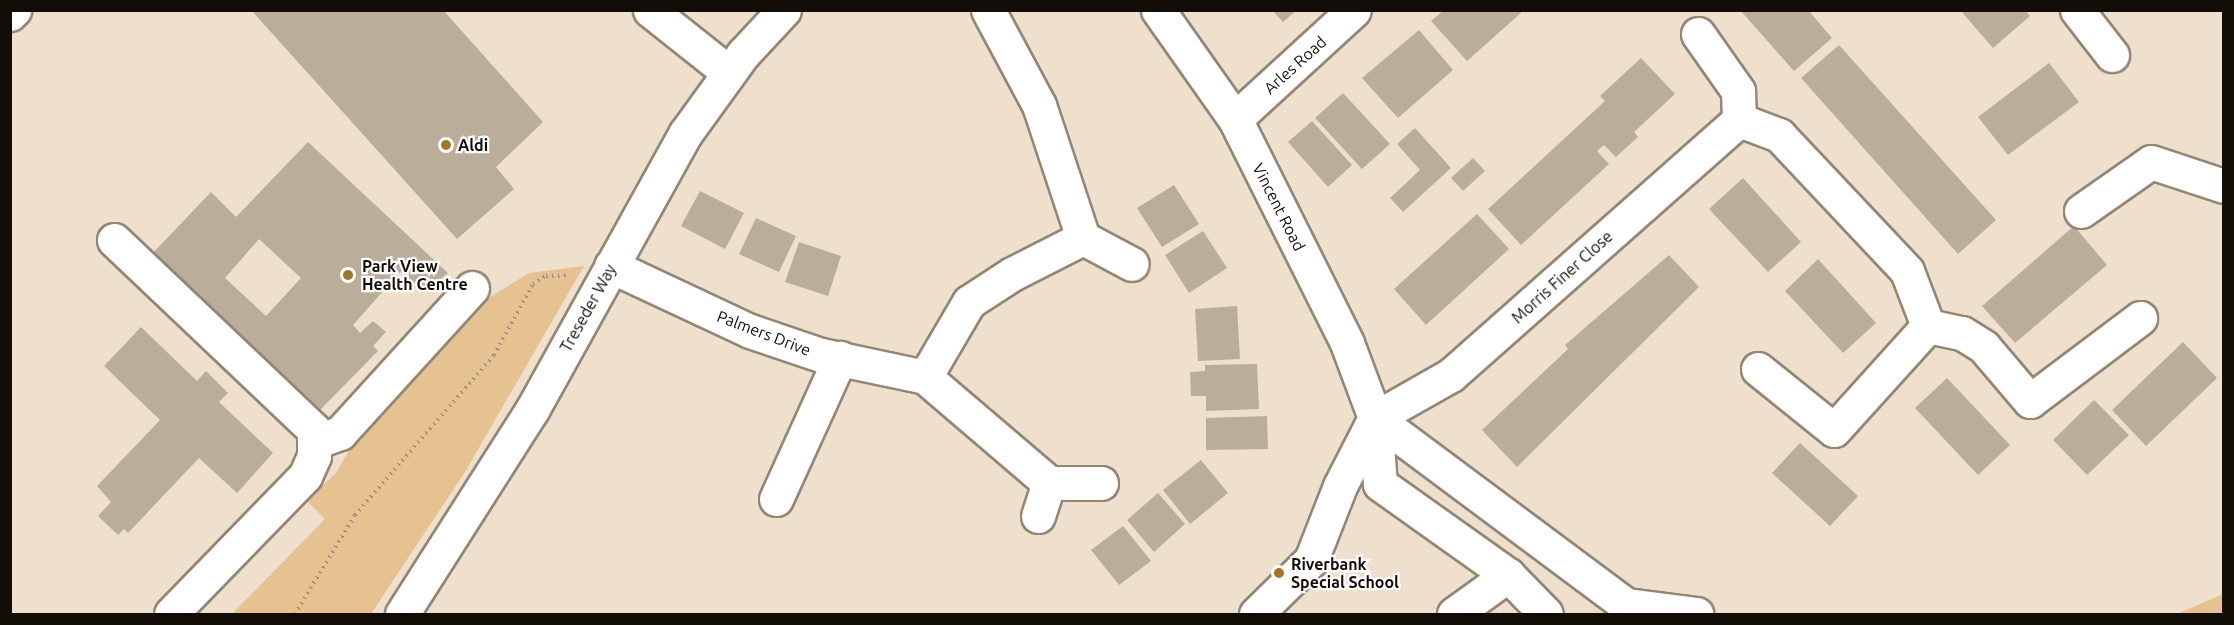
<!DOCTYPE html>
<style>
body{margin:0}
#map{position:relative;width:2234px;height:625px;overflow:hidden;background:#eee0cc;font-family:Ubuntu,sans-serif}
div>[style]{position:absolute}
.green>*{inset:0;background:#e5c28f}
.building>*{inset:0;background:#baad9a}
.path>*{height:4px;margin-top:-2px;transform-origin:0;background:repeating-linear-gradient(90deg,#9b9081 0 1.5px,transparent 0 6px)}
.roads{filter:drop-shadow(2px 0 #938674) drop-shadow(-2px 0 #938674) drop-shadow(0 2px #938674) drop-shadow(0 -2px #938674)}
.minor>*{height:33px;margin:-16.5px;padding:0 16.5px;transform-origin:16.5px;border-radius:16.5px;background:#fff}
.highway>*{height:33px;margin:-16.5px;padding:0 16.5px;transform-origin:16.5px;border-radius:16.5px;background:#fff}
.dots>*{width:16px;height:16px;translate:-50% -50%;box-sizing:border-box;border:3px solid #fff;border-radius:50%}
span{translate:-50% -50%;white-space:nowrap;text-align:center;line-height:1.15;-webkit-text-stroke:4.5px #fff;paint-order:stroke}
.street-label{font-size:16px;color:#120d07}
.poi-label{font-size:16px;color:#120d07;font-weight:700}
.left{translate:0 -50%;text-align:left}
.frame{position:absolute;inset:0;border:12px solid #120d07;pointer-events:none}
</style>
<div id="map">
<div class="green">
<div style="clip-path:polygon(584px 266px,465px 472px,371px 614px,232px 614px,325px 519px,306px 500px,336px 473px,362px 428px,487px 299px,529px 273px)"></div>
<div style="clip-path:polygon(2223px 594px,2223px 614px,2177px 614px)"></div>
</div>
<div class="building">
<div style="clip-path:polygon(251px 10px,443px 10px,543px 122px,496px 167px,514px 189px,457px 239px)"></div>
<div style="clip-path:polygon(1272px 10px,1297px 10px,1283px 22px)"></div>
<div style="clip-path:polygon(1444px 10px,1521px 10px,1522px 12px,1467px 61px,1431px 21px)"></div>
<div style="clip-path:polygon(1740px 10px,1808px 10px,1832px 38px,1794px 71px)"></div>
<div style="clip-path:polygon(1960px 10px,2025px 10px,2030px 16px,1993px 48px)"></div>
<div style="clip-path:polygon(1419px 30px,1453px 70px,1398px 118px,1362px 78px)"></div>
<div style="clip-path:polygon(1839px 45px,1996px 220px,1958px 254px,1801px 78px)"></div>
<div style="clip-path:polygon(1641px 58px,1675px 94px,1634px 132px,1638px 137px,1616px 157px,1604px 145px,1597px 151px,1609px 164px,1521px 245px,1488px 209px,1605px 101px,1600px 96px)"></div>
<div style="clip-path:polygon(2049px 63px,2079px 102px,2008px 155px,1978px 117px)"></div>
<div style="clip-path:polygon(1343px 93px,1390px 144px,1362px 169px,1315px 118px)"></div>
<div style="clip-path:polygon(1312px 121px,1352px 165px,1328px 187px,1288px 142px)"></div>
<div style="clip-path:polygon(1415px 128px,1451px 168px,1403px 212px,1390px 198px,1420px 170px,1397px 144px)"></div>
<div style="clip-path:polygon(evenodd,308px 142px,448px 273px,425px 292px,401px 271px,353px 325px,360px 333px,373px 321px,386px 332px,373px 346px,378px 351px,319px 411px,152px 254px,211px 192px,236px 217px,308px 142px,259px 239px,301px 278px,266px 316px,225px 278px,259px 239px)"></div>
<div style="clip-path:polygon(1473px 158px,1485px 171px,1463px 191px,1451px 178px)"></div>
<div style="clip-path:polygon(1743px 178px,1801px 242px,1768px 272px,1709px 209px)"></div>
<div style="clip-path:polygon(1174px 185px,1199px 224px,1162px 247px,1137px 208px)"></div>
<div style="clip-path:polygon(700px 191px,744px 213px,725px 249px,681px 226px)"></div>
<div style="clip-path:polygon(1477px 214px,1509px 249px,1426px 325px,1394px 289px)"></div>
<div style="clip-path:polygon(756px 218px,796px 236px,779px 272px,739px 254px)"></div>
<div style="clip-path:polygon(2074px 226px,2107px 265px,2015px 343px,1982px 306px)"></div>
<div style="clip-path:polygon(1203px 231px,1227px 268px,1189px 293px,1165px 255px)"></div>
<div style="clip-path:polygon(799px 242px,841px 256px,828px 296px,785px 282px)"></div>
<div style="clip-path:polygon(1669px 255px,1699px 287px,1517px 467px,1482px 430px,1568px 349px,1565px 345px)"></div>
<div style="clip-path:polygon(1818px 259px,1876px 323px,1843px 353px,1785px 291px)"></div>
<div style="clip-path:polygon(1237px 306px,1240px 359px,1198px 361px,1195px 309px)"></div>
<div style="clip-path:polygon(141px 327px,197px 381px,206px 371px,228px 393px,219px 402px,273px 453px,237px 493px,199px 458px,128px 533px,124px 529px,118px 535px,98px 516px,111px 502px,97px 486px,160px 420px,104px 366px)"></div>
<div style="clip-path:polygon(2183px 342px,2217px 378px,2146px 446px,2112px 410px)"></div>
<div style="clip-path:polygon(1257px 364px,1259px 409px,1206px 411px,1206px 396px,1191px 396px,1190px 372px,1205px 371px,1205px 365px)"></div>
<div style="clip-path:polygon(1947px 378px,2010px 445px,1978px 475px,1915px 408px)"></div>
<div style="clip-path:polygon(2094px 400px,2129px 435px,2087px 475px,2053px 440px)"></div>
<div style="clip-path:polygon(1267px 416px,1268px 449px,1206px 450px,1206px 418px)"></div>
<div style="clip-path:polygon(1800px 443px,1858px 496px,1830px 526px,1772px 473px)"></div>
<div style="clip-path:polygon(1201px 460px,1228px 493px,1190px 524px,1163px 490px)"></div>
<div style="clip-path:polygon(1158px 493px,1185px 524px,1154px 552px,1127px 520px)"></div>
<div style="clip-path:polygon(1123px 526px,1151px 561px,1119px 585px,1091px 550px)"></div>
</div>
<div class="path">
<div style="left:295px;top:614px;width:116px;rotate:-58.8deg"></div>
<div style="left:355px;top:515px;width:212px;rotate:-49deg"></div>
<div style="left:494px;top:355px;width:81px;rotate:-61.2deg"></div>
<div style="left:533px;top:284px;width:15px;rotate:-32deg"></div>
<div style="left:546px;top:276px;width:21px;rotate:-3deg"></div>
</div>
<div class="roads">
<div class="minor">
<div style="left:650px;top:10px;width:100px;rotate:38.5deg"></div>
<div style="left:988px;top:10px;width:108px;rotate:61.8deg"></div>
<div style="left:1039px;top:105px;width:140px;rotate:71.7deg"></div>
<div style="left:1083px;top:238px;width:55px;rotate:28deg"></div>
<div style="left:1158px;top:10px;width:133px;rotate:54.8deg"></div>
<div style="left:1235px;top:119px;width:250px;rotate:63.4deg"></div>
<div style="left:1347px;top:343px;width:80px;rotate:69.5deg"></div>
<div style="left:1375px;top:418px;width:66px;rotate:85.7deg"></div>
<div style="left:1380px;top:484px;width:157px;rotate:35.4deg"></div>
<div style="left:1508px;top:575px;width:54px;rotate:45.7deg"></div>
<div style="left:2077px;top:10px;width:57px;rotate:52.1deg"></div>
<div style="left:1698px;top:34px;width:70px;rotate:54.9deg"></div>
<div style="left:1738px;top:91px;width:29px;rotate:88deg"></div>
<div style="left:1739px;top:120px;width:43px;rotate:20.6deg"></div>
<div style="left:1779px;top:135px;width:187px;rotate:46.7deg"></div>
<div style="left:1907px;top:271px;width:59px;rotate:69.1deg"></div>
<div style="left:1235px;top:119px;width:161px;rotate:-42.5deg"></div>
<div style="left:2081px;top:211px;width:85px;rotate:-35deg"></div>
<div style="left:2151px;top:162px;width:77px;rotate:18.2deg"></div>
<div style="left:114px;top:240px;width:276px;rotate:43.5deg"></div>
<div style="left:314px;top:430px;width:26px;rotate:90deg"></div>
<div style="left:314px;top:456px;width:22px;rotate:114deg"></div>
<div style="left:305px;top:476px;width:192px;rotate:134.2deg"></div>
<div style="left:611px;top:266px;width:153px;rotate:25.1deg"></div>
<div style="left:750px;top:331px;width:75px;rotate:18.7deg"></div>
<div style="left:821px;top:355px;width:106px;rotate:11.9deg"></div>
<div style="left:925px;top:377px;width:163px;rotate:40.5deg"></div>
<div style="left:1049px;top:483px;width:52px"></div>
<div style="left:1758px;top:369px;width:97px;rotate:38.8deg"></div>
<div style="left:1834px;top:430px;width:140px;rotate:-47.9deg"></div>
<div style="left:1928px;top:326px;width:35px;rotate:12deg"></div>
<div style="left:1962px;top:333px;width:26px;rotate:32deg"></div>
<div style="left:1984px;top:347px;width:71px;rotate:49.6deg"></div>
<div style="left:2030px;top:401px;width:138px;rotate:-37deg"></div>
<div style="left:925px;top:377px;width:87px;rotate:-59.6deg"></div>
<div style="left:969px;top:302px;width:51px;rotate:-33.1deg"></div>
<div style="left:1012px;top:274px;width:80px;rotate:-26.9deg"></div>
<div style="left:1375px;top:418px;width:87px;rotate:-29.5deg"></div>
<div style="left:1451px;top:375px;width:385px;rotate:-41.5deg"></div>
<div style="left:1375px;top:418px;width:313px;rotate:36.7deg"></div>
<div style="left:1626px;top:605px;width:71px;rotate:7.3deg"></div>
<div style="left:315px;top:442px;width:27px;rotate:-20deg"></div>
<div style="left:340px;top:433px;width:196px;rotate:-47.7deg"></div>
<div style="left:776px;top:499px;width:155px;rotate:-65.6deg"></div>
<div style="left:1038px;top:516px;width:35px;rotate:-72deg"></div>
<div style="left:402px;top:614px;width:242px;rotate:-57.5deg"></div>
<div style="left:532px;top:410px;width:316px;rotate:-61deg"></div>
<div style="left:685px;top:134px;width:99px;rotate:-54.1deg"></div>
<div style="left:743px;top:54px;width:60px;rotate:-47deg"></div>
<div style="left:1256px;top:614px;width:77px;rotate:-44.5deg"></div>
<div style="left:1311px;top:560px;width:79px;rotate:-68.6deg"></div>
<div style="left:1340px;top:486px;width:76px;rotate:-62.8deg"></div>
<div style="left:1454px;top:614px;width:67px;rotate:-35.8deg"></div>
</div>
<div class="highway">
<div style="left:10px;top:14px;width:6px;rotate:-45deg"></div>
</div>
</div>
<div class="dots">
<div style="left:446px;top:145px;background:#a27527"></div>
<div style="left:348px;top:275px;background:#a27527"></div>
<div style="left:1279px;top:573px;background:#a27527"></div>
</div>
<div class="street-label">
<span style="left:1295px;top:65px;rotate:-42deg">Arles Road</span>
<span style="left:1279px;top:207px;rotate:63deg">Vincent Road</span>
<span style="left:1562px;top:277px;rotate:-42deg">Morris Finer Close</span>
<span style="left:588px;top:308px;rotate:-61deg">Treseder Way</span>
<span style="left:764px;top:333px;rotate:21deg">Palmers Drive</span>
</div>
<div class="poi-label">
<span class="left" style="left:458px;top:145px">Aldi</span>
<span class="left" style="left:362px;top:275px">Park View<br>Health Centre</span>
<span class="left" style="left:1291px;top:573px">Riverbank<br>Special School</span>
</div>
<div class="frame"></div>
</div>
